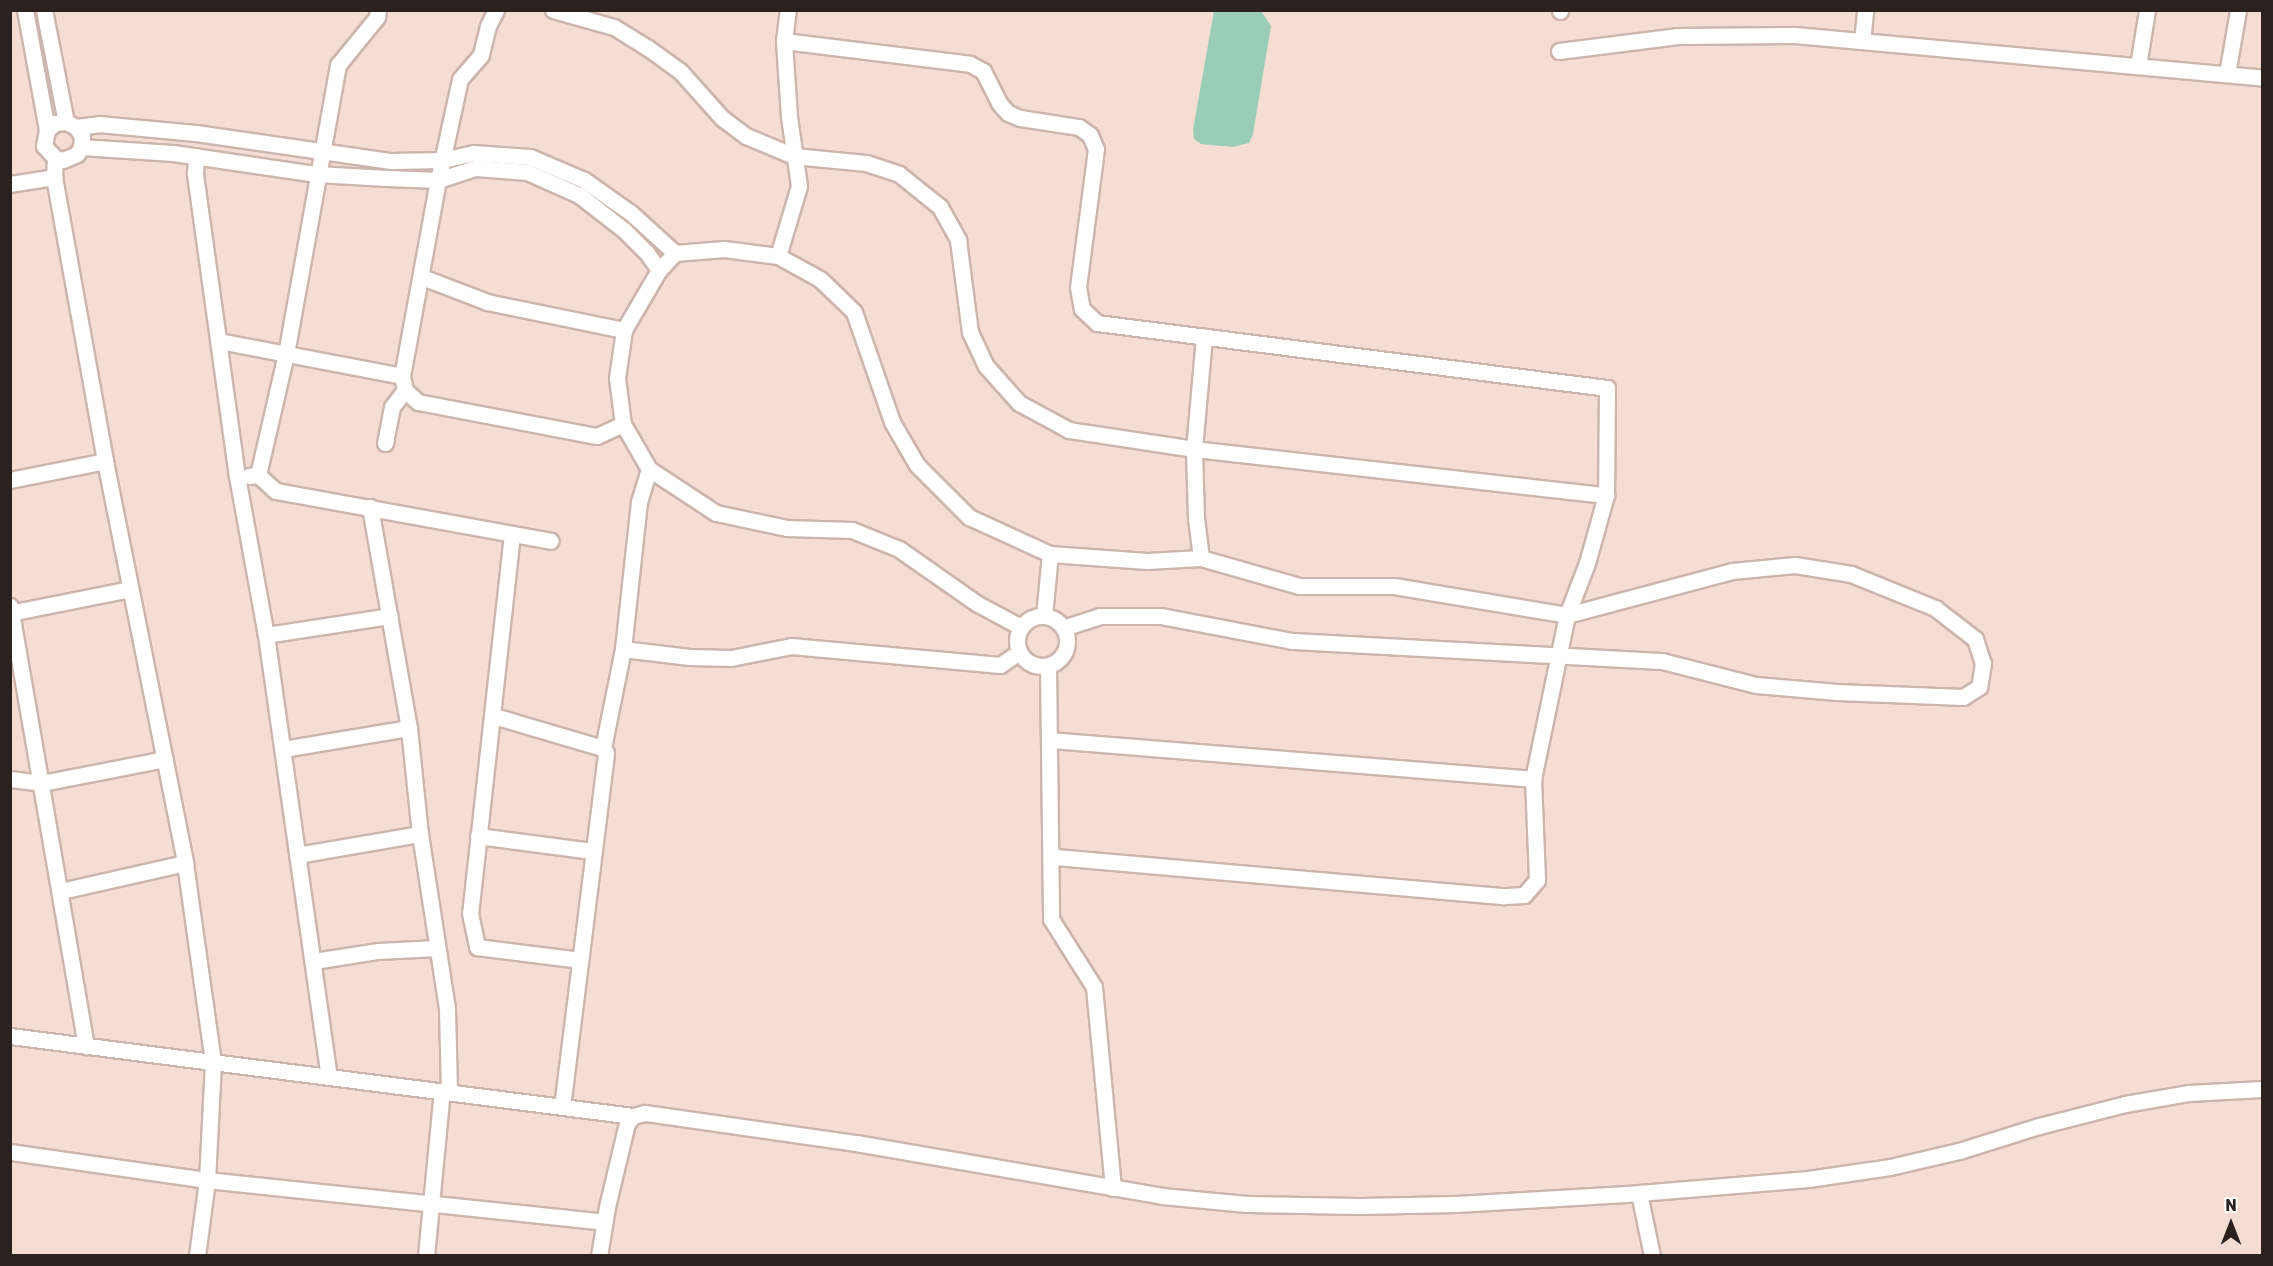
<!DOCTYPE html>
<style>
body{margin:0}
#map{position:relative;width:2273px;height:1266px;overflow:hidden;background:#f5ddd4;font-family:Rubik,sans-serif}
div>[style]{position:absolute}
.green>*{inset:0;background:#9acdb6}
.roads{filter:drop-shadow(2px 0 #ccb5ac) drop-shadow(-2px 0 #ccb5ac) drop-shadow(0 2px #ccb5ac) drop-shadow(0 -2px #ccb5ac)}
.minor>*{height:15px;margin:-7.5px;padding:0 7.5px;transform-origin:7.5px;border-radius:7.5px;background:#fff}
.minor>.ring{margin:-7.5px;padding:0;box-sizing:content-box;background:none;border:15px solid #fff;border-radius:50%}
span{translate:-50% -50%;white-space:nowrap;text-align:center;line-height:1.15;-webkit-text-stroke:4.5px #fff;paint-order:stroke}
.frame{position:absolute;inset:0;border:12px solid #2b221f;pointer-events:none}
.north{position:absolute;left:2201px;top:1194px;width:60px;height:60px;-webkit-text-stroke:4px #fff;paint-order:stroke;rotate:0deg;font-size:16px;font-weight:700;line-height:24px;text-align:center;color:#2b221f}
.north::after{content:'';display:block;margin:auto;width:21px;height:27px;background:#2b221f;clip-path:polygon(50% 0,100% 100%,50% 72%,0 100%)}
</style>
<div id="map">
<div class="green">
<div style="clip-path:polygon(1214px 11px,1261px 11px,1271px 26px,1253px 134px,1249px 143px,1233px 147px,1201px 144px,1194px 139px,1193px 130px)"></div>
</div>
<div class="roads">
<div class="minor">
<div style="left:25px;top:10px;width:122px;rotate:79.6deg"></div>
<div style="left:47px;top:130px;width:16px;rotate:101deg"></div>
<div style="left:44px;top:146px;width:16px;rotate:47deg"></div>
<div style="left:55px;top:158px;width:8px;rotate:14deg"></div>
<div style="left:63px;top:160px;width:15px;rotate:-23deg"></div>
<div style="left:77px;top:154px;width:8px;rotate:-60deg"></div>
<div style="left:81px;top:147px;width:11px;rotate:-85deg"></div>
<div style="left:82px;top:136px;width:11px;rotate:-124deg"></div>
<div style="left:76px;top:127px;width:11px;rotate:-153deg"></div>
<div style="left:66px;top:122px;width:11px;rotate:175deg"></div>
<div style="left:55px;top:123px;width:11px;rotate:139deg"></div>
<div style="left:44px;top:10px;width:114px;rotate:78.9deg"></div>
<div style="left:496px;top:10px;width:18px;rotate:117deg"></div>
<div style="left:488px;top:26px;width:30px;rotate:104deg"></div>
<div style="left:481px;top:55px;width:32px;rotate:131deg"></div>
<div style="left:460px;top:79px;width:103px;rotate:102.3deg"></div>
<div style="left:438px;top:180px;width:199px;rotate:100.4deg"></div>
<div style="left:402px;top:376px;width:14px;rotate:78deg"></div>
<div style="left:405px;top:390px;width:18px;rotate:43deg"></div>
<div style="left:418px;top:402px;width:182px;rotate:10.8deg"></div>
<div style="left:597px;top:436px;width:29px;rotate:-25deg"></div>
<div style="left:553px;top:10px;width:63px;rotate:15.6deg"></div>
<div style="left:614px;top:27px;width:40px;rotate:32deg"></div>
<div style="left:648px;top:48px;width:39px;rotate:36deg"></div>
<div style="left:680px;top:71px;width:63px;rotate:48.2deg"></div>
<div style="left:722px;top:118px;width:30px;rotate:37deg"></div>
<div style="left:746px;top:136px;width:52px;rotate:22.6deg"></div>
<div style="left:794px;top:156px;width:72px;rotate:5.6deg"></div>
<div style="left:866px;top:163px;width:35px;rotate:18deg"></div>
<div style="left:899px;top:174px;width:53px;rotate:38.8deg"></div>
<div style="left:940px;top:207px;width:38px;rotate:61deg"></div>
<div style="left:958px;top:240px;width:93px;rotate:82.6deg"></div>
<div style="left:970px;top:332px;width:38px;rotate:65deg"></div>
<div style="left:986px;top:366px;width:50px;rotate:48.3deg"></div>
<div style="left:1019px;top:403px;width:57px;rotate:28.4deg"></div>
<div style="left:1069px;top:430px;width:126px;rotate:8.6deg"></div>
<div style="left:1194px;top:449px;width:415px;rotate:6.4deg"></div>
<div style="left:1560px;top:11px;width:1px;rotate:-90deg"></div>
<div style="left:784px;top:41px;width:187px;rotate:7deg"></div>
<div style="left:970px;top:64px;width:15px;rotate:28deg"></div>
<div style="left:983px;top:71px;width:36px;rotate:63deg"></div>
<div style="left:999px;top:103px;width:13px;rotate:48deg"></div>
<div style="left:1008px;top:113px;width:13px;rotate:23deg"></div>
<div style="left:1020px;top:118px;width:60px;rotate:8.7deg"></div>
<div style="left:1079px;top:127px;width:14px;rotate:36deg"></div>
<div style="left:1090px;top:135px;width:15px;rotate:67deg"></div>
<div style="left:1096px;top:149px;width:139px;rotate:97.4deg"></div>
<div style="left:1078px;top:287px;width:22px;rotate:80deg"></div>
<div style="left:1082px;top:309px;width:21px;rotate:43deg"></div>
<div style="left:1097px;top:323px;width:514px;rotate:7.26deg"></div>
<div style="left:1607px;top:388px;width:107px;rotate:90.5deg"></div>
<div style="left:1606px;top:495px;width:71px;rotate:105.6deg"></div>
<div style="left:1587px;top:563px;width:56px;rotate:111deg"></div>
<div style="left:1567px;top:615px;width:167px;rotate:101.7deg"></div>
<div style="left:1533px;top:779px;width:101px;rotate:87.7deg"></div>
<div style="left:1537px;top:880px;width:20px;rotate:131deg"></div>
<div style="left:1524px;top:895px;width:22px;rotate:177deg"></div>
<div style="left:1502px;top:896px;width:452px;rotate:-175deg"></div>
<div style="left:1862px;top:41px;width:31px;rotate:-84deg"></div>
<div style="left:1559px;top:51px;width:120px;rotate:-7.2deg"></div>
<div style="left:1678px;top:36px;width:116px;rotate:-0.5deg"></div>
<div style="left:1794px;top:35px;width:470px;rotate:5.2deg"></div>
<div style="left:2138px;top:66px;width:57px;rotate:-80.9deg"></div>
<div style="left:2227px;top:74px;width:65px;rotate:-80.2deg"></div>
<div style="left:76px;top:127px;width:23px;rotate:-7deg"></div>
<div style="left:99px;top:124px;width:97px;rotate:5.3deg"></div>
<div style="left:196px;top:133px;width:197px;rotate:8.2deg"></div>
<div style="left:391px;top:161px;width:52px;rotate:-1.1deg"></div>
<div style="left:443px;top:160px;width:31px;rotate:-13deg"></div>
<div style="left:473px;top:153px;width:57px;rotate:4deg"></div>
<div style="left:530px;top:157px;width:59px;rotate:23.1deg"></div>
<div style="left:584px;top:180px;width:57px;rotate:35.1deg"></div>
<div style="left:631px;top:213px;width:59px;rotate:42.3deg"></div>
<div style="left:675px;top:253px;width:49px;rotate:-4.7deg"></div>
<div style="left:724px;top:249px;width:54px;rotate:7.4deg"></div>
<div style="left:778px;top:256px;width:48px;rotate:28.7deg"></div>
<div style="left:820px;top:279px;width:47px;rotate:44.1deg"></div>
<div style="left:854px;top:312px;width:116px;rotate:70.9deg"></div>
<div style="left:892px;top:422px;width:50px;rotate:59.8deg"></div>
<div style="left:917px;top:465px;width:74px;rotate:45deg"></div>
<div style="left:969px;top:517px;width:89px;rotate:24.6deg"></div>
<div style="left:1050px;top:554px;width:97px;rotate:4.1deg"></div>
<div style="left:1147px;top:561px;width:54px;rotate:-3.2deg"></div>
<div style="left:1201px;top:558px;width:102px;rotate:15.9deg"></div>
<div style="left:1299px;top:586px;width:95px"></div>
<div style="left:1394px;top:586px;width:175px;rotate:9.5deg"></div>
<div style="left:1567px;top:615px;width:171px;rotate:-14.9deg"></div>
<div style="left:1732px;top:571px;width:63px;rotate:-5.4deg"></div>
<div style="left:1795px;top:565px;width:57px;rotate:9.1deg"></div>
<div style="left:1851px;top:574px;width:91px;rotate:22deg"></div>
<div style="left:1935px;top:608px;width:51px;rotate:37.8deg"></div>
<div style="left:1975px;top:639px;width:25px;rotate:72deg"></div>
<div style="left:1983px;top:663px;width:24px;rotate:99deg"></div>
<div style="left:1979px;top:687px;width:19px;rotate:148deg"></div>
<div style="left:1963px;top:697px;width:126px;rotate:-177.7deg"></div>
<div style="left:1837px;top:692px;width:81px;rotate:-175.1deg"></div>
<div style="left:1756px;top:685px;width:97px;rotate:-165.7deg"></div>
<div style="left:1662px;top:661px;width:371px;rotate:-176.9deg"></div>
<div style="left:1292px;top:641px;width:133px;rotate:-169.2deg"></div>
<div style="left:1161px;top:616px;width:61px;rotate:180deg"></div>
<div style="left:1100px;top:616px;width:38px;rotate:162deg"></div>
<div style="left:81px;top:147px;width:92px;rotate:3.7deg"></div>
<div style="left:173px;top:153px;width:145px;rotate:8.4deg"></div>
<div style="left:316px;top:174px;width:71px;rotate:3.2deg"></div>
<div style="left:387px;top:178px;width:51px;rotate:2.2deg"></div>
<div style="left:438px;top:180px;width:40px;rotate:-18deg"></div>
<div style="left:476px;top:168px;width:51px;rotate:4.5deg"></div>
<div style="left:527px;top:172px;width:57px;rotate:23.9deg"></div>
<div style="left:579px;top:195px;width:58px;rotate:38deg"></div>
<div style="left:625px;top:231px;width:31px;rotate:45deg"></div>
<div style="left:647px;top:253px;width:21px;rotate:55deg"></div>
<div style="left:196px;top:156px;width:18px;rotate:93deg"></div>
<div style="left:195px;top:174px;width:305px;rotate:82.1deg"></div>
<div style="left:237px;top:476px;width:162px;rotate:79.7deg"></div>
<div style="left:266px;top:635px;width:446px;rotate:81.9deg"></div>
<div style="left:55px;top:158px;width:19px;rotate:93deg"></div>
<div style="left:54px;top:177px;width:289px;rotate:79.8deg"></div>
<div style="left:105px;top:461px;width:410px;rotate:78.7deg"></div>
<div style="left:185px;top:863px;width:201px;rotate:82deg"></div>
<div style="left:213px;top:1062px;width:118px;rotate:92.9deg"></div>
<div style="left:207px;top:1180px;width:77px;rotate:97.5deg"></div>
<div style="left:10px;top:184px;width:45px;rotate:-9deg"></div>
<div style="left:675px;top:253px;width:23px;rotate:133deg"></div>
<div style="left:659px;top:270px;width:69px;rotate:120.3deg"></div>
<div style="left:624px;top:330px;width:49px;rotate:98.3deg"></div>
<div style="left:617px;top:378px;width:46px;rotate:82.6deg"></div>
<div style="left:623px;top:424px;width:52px;rotate:60deg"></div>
<div style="left:649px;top:469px;width:80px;rotate:33.3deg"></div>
<div style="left:716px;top:513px;width:73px;rotate:11.9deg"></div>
<div style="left:787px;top:528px;width:65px;rotate:1.8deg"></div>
<div style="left:852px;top:530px;width:51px;rotate:22deg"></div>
<div style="left:899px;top:549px;width:94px;rotate:35deg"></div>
<div style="left:976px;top:603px;width:51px;rotate:28.1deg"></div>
<div style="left:778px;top:256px;width:73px;rotate:-73.3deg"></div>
<div style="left:799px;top:186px;width:70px;rotate:-98.2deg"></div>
<div style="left:789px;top:117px;width:76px;rotate:-93.8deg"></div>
<div style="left:784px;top:41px;width:31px;rotate:-83deg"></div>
<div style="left:422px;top:277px;width:70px;rotate:21deg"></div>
<div style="left:487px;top:302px;width:140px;rotate:11.6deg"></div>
<div style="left:219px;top:341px;width:186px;rotate:10.8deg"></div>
<div style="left:385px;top:443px;width:37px;rotate:-79deg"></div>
<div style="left:392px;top:407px;width:21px;rotate:-53deg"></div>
<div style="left:258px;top:475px;width:124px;rotate:-77deg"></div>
<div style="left:286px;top:354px;width:294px;rotate:-79.8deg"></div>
<div style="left:338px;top:65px;width:62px;rotate:-50.9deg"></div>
<div style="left:377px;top:17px;width:7px;rotate:-82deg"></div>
<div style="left:249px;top:476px;width:9px;rotate:-6deg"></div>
<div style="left:258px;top:475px;width:24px;rotate:42deg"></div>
<div style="left:276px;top:491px;width:279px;rotate:10.3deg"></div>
<div style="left:10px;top:480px;width:97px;rotate:-11.3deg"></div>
<div style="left:370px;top:507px;width:224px;rotate:80deg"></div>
<div style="left:409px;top:728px;width:107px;rotate:84.1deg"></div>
<div style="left:420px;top:834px;width:177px;rotate:81.2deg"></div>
<div style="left:447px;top:1009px;width:83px;rotate:88.6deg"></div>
<div style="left:512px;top:534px;width:381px;rotate:96.3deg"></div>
<div style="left:470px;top:913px;width:35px;rotate:78deg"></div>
<div style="left:477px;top:947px;width:104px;rotate:7.2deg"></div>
<div style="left:1201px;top:558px;width:40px;rotate:-97.1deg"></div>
<div style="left:1196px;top:518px;width:69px;rotate:-91.7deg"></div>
<div style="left:1194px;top:449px;width:113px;rotate:-84.9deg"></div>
<div style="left:10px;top:606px;width:447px;rotate:80.2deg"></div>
<div style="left:10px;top:613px;width:122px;rotate:-11.3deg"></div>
<div style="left:1044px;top:616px;width:62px;rotate:-84.5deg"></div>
<div class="ring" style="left:1017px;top:616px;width:35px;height:35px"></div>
<div style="left:266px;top:635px;width:125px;rotate:-8.7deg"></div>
<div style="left:623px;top:649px;width:67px;rotate:6.8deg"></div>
<div style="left:690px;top:657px;width:41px;rotate:1.4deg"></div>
<div style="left:731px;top:658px;width:61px;rotate:-11.3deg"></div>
<div style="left:791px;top:646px;width:210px;rotate:5.2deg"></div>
<div style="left:1000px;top:665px;width:23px;rotate:-34deg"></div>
<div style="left:1048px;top:666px;width:253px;rotate:89.3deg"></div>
<div style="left:1051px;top:919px;width:80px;rotate:57.7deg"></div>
<div style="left:1094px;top:987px;width:202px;rotate:84.6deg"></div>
<div style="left:494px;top:716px;width:114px;rotate:16.4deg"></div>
<div style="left:1050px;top:740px;width:485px;rotate:4.6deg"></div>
<div style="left:283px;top:749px;width:128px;rotate:-9.5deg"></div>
<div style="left:10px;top:779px;width:32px;rotate:7deg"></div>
<div style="left:42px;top:783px;width:125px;rotate:-11deg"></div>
<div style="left:478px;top:836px;width:115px;rotate:7.5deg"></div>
<div style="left:297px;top:855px;width:125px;rotate:-9.7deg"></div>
<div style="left:61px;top:891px;width:127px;rotate:-12.7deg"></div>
<div style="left:314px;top:961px;width:65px;rotate:-8.9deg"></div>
<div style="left:378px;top:951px;width:59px;rotate:-2.9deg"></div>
<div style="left:10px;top:1036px;width:628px;rotate:7.32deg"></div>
<div style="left:562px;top:1107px;width:357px;rotate:-82.9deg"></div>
<div style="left:606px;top:753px;width:6px;rotate:-121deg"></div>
<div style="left:603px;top:748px;width:101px;rotate:-78.6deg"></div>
<div style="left:623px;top:649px;width:148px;rotate:-83.8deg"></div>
<div style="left:639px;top:502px;width:34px;rotate:-73deg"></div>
<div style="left:10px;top:1152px;width:199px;rotate:8.1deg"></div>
<div style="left:207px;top:1180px;width:399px;rotate:6deg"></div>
<div style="left:1639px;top:1193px;width:64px;rotate:78.3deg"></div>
<div style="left:426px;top:1256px;width:166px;rotate:-84.5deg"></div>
<div style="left:599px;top:1256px;width:50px;rotate:-80.7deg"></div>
<div style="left:607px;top:1207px;width:86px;rotate:-76.6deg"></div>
<div style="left:627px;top:1123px;width:9px;rotate:-49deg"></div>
<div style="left:633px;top:1116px;width:12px;rotate:-14deg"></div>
<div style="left:645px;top:1113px;width:213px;rotate:8.1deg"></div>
<div style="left:856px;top:1143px;width:311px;rotate:9.8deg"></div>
<div style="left:1162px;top:1196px;width:85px;rotate:5.4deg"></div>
<div style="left:1247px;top:1204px;width:113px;rotate:1deg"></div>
<div style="left:1360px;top:1206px;width:96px;rotate:-1.2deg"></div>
<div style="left:1456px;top:1204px;width:183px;rotate:-3.4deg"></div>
<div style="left:1639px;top:1193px;width:170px;rotate:-4.7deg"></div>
<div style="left:1808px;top:1179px;width:83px;rotate:-8.3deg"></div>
<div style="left:1890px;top:1167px;width:71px;rotate:-13.1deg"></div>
<div style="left:1959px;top:1151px;width:84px;rotate:-17.4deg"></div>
<div style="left:2039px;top:1126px;width:89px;rotate:-14.3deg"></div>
<div style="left:2125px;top:1104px;width:65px;rotate:-9.8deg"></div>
<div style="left:2189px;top:1093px;width:73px;rotate:-3.1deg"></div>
</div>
</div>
<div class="frame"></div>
<div class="north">N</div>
</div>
